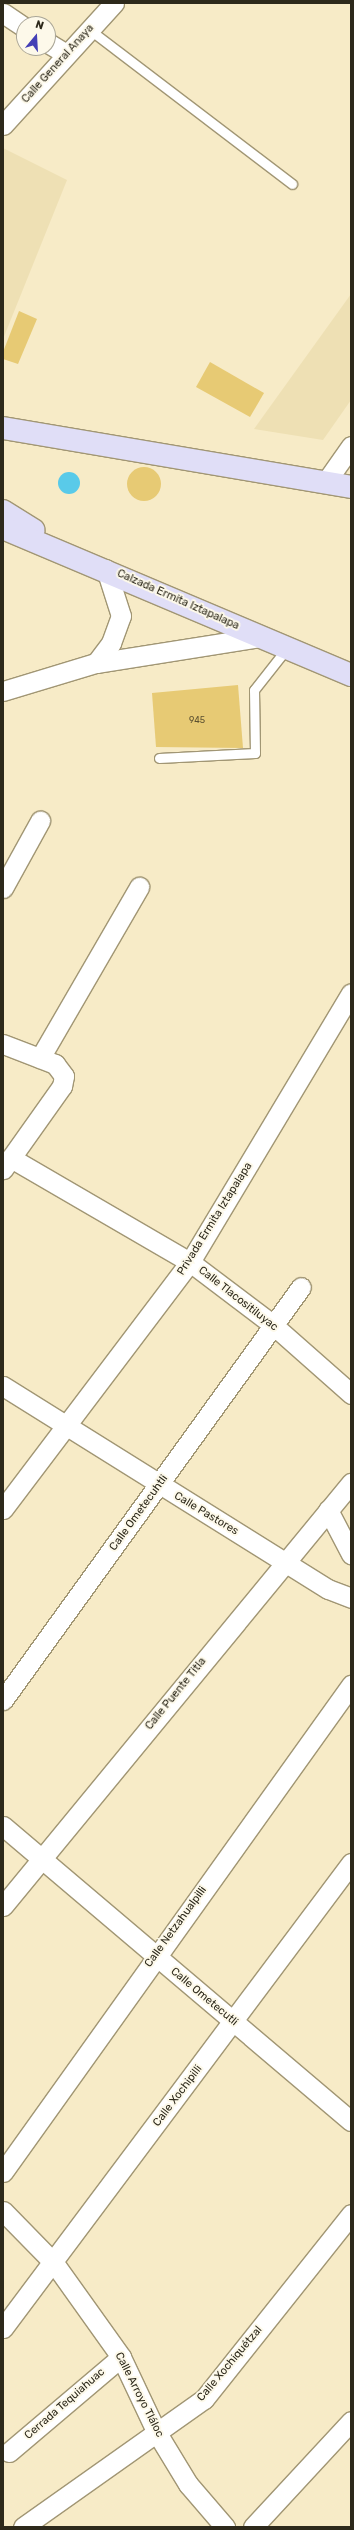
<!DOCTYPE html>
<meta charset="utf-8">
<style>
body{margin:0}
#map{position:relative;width:354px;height:2530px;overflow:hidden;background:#f7ebc7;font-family:Rubik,sans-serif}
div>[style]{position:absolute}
.built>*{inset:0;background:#eee0b4}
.water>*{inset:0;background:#59cae9}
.round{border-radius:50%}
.building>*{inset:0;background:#e7ca74}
.roads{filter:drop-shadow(1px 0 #a19674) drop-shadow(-1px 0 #a19674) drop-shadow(0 1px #a19674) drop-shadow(0 -1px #a19674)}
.lane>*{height:9px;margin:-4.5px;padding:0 4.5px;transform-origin:4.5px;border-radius:4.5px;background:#fff}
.street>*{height:19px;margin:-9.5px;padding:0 9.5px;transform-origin:9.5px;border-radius:9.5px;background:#fff}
.primary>*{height:22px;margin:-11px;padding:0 11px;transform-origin:11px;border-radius:11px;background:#e0def7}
span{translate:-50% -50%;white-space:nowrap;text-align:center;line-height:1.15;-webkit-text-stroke:4px #fdf9ea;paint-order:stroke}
.number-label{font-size:9px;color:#5c5131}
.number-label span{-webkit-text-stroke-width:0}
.street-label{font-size:11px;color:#2d291b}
.frame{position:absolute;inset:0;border:4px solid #2d291b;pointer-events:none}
.north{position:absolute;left:16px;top:16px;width:40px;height:40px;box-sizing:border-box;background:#fdf9ea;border:1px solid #aaa697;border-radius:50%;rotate:18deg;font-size:11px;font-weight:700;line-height:16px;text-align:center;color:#2d291b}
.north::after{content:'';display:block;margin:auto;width:14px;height:18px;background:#4440b6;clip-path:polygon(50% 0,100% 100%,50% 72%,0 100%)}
</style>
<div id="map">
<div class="built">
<div style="clip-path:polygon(3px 148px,67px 180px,3px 339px)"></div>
<div style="clip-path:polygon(351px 294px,351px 400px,323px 440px,254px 429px)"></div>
</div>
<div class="water">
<div class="round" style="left:58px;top:472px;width:22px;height:22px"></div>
</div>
<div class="building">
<div style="clip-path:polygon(19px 311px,37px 319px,18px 364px,3px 359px,3px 352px)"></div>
<div style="clip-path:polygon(210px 362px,264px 393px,250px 417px,196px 387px)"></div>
<div class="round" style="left:127px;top:467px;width:34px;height:34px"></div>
<div style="clip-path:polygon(238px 685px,243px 748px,156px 747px,152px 693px)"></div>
</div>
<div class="roads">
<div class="lane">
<div style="left:90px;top:30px;width:254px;rotate:37.3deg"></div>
<div style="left:159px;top:758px;width:96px;rotate:-3deg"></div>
<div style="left:255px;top:753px;width:63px;rotate:-90.9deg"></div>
<div style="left:254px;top:690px;width:53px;rotate:-51.8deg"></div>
</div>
<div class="street">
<div style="left:3px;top:13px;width:25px;rotate:34deg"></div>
<div style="left:48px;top:43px;width:21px;rotate:31deg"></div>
<div style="left:3px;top:125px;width:165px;rotate:-47.7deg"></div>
<div style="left:325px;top:483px;width:45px;rotate:-54.9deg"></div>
<div style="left:96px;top:663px;width:25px;rotate:-53deg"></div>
<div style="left:111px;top:643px;width:29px;rotate:-70deg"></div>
<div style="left:121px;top:616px;width:49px;rotate:-107.7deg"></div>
<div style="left:3px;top:691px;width:97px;rotate:-16.8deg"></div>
<div style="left:96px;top:663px;width:167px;rotate:-9deg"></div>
<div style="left:3px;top:888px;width:77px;rotate:-61.1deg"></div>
<div style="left:3px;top:1044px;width:56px;rotate:21deg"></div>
<div style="left:55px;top:1064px;width:15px;rotate:53deg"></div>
<div style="left:64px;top:1076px;width:10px;rotate:101deg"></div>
<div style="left:62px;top:1086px;width:102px;rotate:125.4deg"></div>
<div style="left:40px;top:1058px;width:198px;rotate:-59.9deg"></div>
<div style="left:11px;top:1158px;width:207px;rotate:30.2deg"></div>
<div style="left:190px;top:1262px;width:103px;rotate:37.1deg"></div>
<div style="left:272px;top:1324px;width:106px;rotate:41.5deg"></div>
<div style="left:3px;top:1386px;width:383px;rotate:32deg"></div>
<div style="left:328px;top:1589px;width:25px;rotate:21deg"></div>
<div style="left:3px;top:1509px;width:310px;rotate:-52.9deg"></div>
<div style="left:190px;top:1262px;width:313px;rotate:-59.1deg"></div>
<div style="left:328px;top:1510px;width:50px;rotate:62.4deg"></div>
<div style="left:3px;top:1700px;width:509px;rotate:-54.19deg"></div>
<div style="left:3px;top:1826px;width:456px;rotate:40.3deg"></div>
<div style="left:3px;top:1906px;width:548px;rotate:-50.56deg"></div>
<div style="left:3px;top:2172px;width:599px;rotate:-54.45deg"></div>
<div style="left:3px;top:2211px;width:73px;rotate:45.6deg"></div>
<div style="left:54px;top:2263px;width:115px;rotate:54.5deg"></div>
<div style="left:121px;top:2357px;width:84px;rotate:64.7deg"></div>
<div style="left:157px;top:2433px;width:60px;rotate:58.7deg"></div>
<div style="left:188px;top:2484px;width:57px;rotate:49.3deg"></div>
<div style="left:3px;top:2328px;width:581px;rotate:-53.19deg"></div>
<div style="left:9px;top:2452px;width:147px;rotate:-40.3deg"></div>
<div style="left:23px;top:2527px;width:222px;rotate:-35.3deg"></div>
<div style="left:204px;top:2399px;width:236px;rotate:-51.5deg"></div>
<div style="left:253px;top:2527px;width:144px;rotate:-47.2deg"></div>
</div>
<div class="primary">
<div style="left:3px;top:428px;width:353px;rotate:9.6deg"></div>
<div style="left:3px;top:511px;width:36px;rotate:32deg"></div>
<div style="left:3px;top:528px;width:378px;rotate:22.9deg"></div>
</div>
</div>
<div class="number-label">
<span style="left:197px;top:720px">945</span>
</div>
<div class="street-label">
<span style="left:58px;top:64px;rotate:-48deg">Calle General Anaya</span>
<span style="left:178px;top:600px;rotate:24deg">Calzada Ermita Iztapalapa</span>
<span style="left:215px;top:1219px;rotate:-58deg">Privada Ermita Iztapalapa</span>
<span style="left:238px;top:1299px;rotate:38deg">Calle Tlacositiluyac</span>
<span style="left:139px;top:1513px;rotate:-54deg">Calle Ometecuhtli</span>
<span style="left:206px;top:1514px;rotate:31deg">Calle Pastores</span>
<span style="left:176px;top:1694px;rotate:-51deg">Calle Puente Titla</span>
<span style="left:176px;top:1927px;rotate:-54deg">Calle Netzahualpilli</span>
<span style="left:204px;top:1997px;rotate:40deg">Calle Ometecutli</span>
<span style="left:178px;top:2096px;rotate:-53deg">Calle Xochipilli</span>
<span style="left:230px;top:2364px;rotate:-50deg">Calle Xochiquétzal</span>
<span style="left:139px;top:2395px;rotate:63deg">Calle Arroyo Tláloc</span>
<span style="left:65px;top:2404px;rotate:-41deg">Cerrada Tequiahuac</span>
</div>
<div class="frame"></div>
<div class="north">N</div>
</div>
